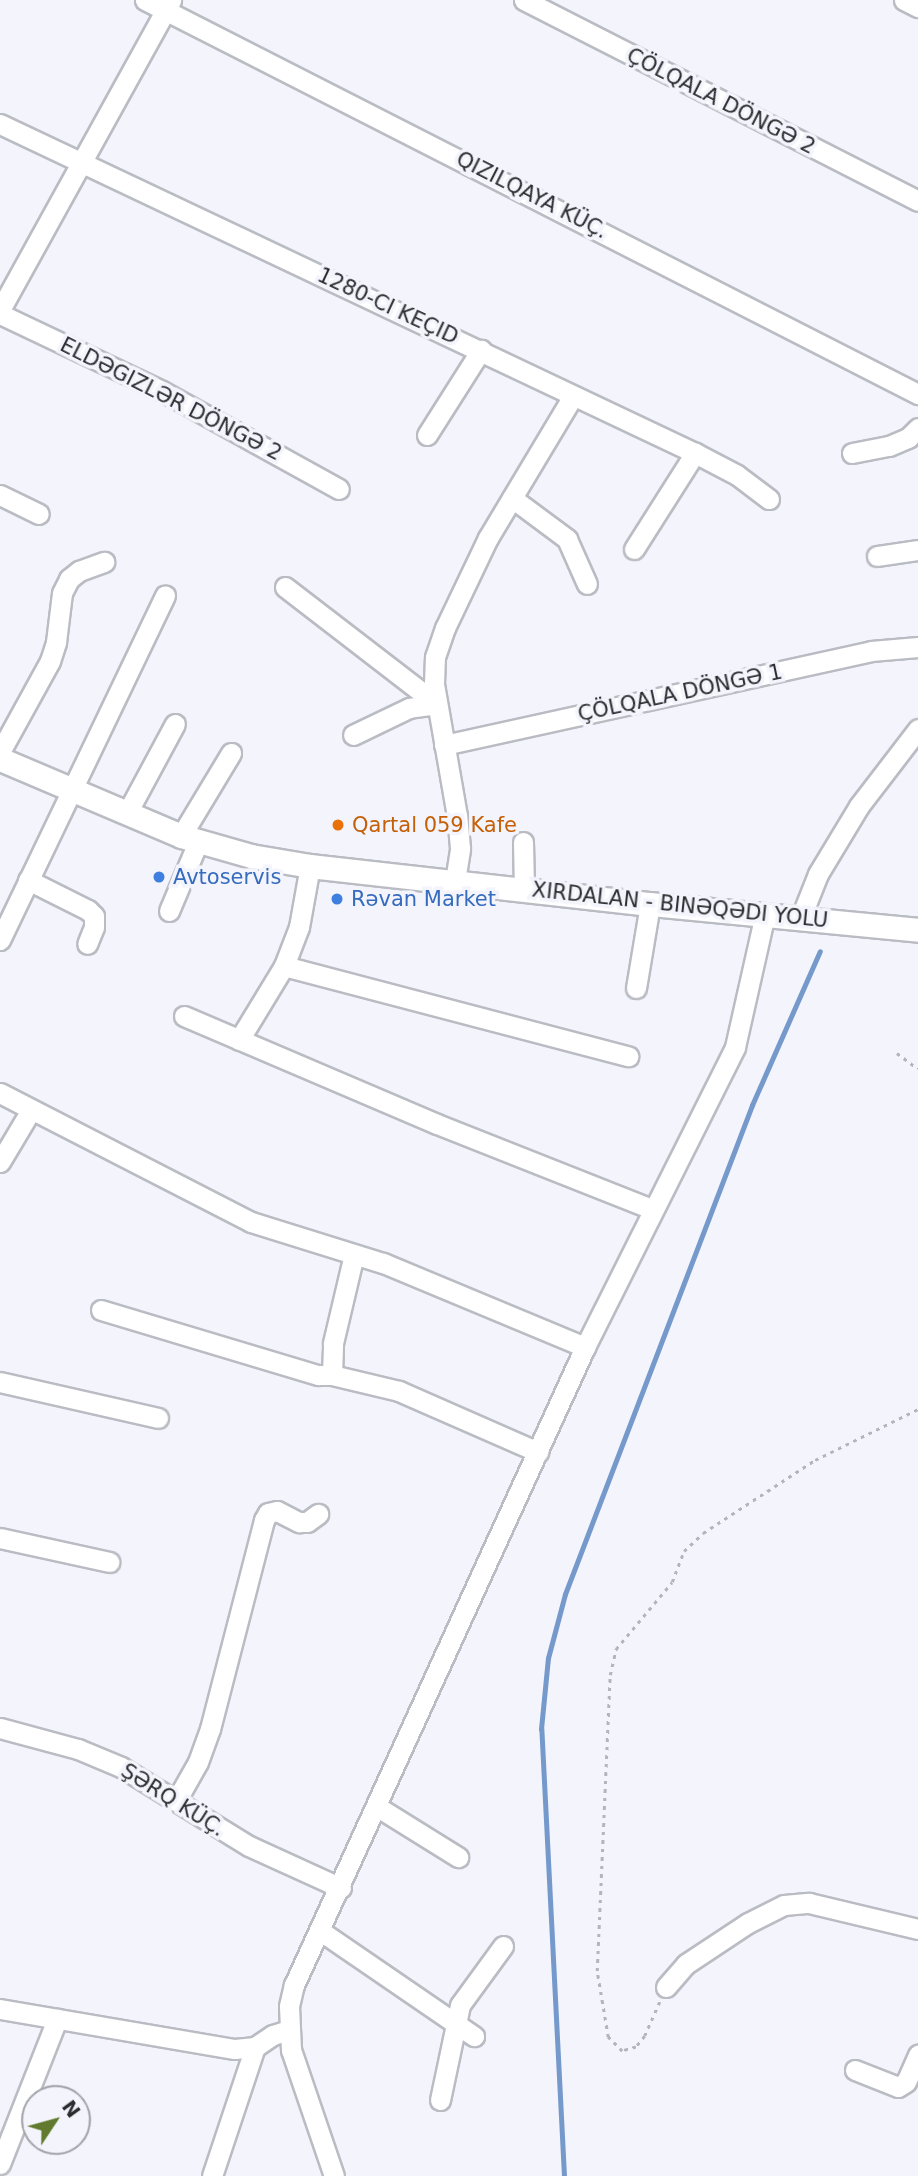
<!DOCTYPE html>
<meta charset="utf-8">
<style>
body{margin:0}
#map{position:relative;width:918px;height:2176px;overflow:hidden;background:#f3f4fc;font-family:"DejaVu Sans",sans-serif}
div>[style]{position:absolute}
.stream>*{height:5px;margin:-2.5px;padding:0 2.5px;transform-origin:2.5px;border-radius:2.5px;background:#7699cb}
.path>*{height:2.5px;margin-top:-1.25px;transform-origin:0;background:repeating-linear-gradient(90deg,#b4b5bb 0 3.5px,transparent 0 8.5px)}
.roads{filter:drop-shadow(2px 0 #babcc3) drop-shadow(-2px 0 #babcc3) drop-shadow(0 2px #babcc3) drop-shadow(0 -2px #babcc3)}
.minor>*{height:19px;margin:-9.5px;padding:0 9.5px;transform-origin:9.5px;border-radius:9.5px;background:#fff}
.major>*{height:23px;margin:-11.5px;padding:0 11.5px;transform-origin:11.5px;border-radius:11.5px;background:#fff}
.dots>*{width:19px;height:19px;translate:-50% -50%;box-sizing:border-box;border:4px solid #f3f4fc;border-radius:50%}
span{translate:-50% -50%;white-space:nowrap;text-align:center;line-height:1.15;-webkit-text-stroke:7px #f3f4fc;paint-order:stroke}
.street-label{font-size:21px;color:#2c2d30}
.food-label{font-size:21px;color:#c56008}
.left{translate:0 -50%;text-align:left}
.shop-label{font-size:21px;color:#366cbe}
.north{position:absolute;left:21px;top:2085px;width:70px;height:70px;box-sizing:border-box;background:#f3f4fc;border:2px solid #a3a4aa;border-radius:50%;rotate:54deg;font-size:19px;font-weight:700;line-height:28px;text-align:center;color:#2c2d30}
.north::after{content:'';display:block;margin:auto;width:24px;height:32px;background:#617a2d;clip-path:polygon(50% 0,100% 100%,50% 72%,0 100%)}
</style>
<div id="map">
<div class="stream">
<div style="left:564px;top:2176px;width:448px;rotate:-92.9deg"></div>
<div style="left:541px;top:1729px;width:71px;rotate:-84.4deg"></div>
<div style="left:548px;top:1658px;width:66px;rotate:-75.1deg"></div>
<div style="left:565px;top:1594px;width:524px;rotate:-69.07deg"></div>
<div style="left:752px;top:1105px;width:168px;rotate:-66.2deg"></div>
</div>
<div class="path">
<div style="left:897px;top:1053px;width:26px;rotate:37deg"></div>
<div style="left:660px;top:2002px;width:37px;rotate:114deg"></div>
<div style="left:645px;top:2036px;width:14px;rotate:129deg"></div>
<div style="left:636px;top:2047px;width:15px;rotate:164deg"></div>
<div style="left:622px;top:2051px;width:20px;rotate:-135deg"></div>
<div style="left:608px;top:2037px;width:67px;rotate:-99.5deg"></div>
<div style="left:597px;top:1971px;width:296px;rotate:-87.5deg"></div>
<div style="left:610px;top:1675px;width:27px;rotate:-77deg"></div>
<div style="left:616px;top:1649px;width:87px;rotate:-50.1deg"></div>
<div style="left:672px;top:1582px;width:33px;rotate:-69deg"></div>
<div style="left:684px;top:1551px;width:26px;rotate:-43deg"></div>
<div style="left:703px;top:1533px;width:134px;rotate:-33.1deg"></div>
<div style="left:815px;top:1460px;width:115px;rotate:-26.3deg"></div>
</div>
<div class="roads">
<div class="minor">
<div style="left:145px;top:0;width:868px;rotate:27.01deg"></div>
<div style="left:524px;top:0;width:442px;rotate:27deg"></div>
<div style="left:904px;top:0;width:16px;rotate:27deg"></div>
<div style="left:0;top:124px;width:769px;rotate:25.33deg"></div>
<div style="left:695px;top:453px;width:47px;rotate:27.6deg"></div>
<div style="left:737px;top:475px;width:40px;rotate:37deg"></div>
<div style="left:0;top:310px;width:354px;rotate:-61.1deg"></div>
<div style="left:0;top:314px;width:179px;rotate:25.4deg"></div>
<div style="left:162px;top:391px;width:202px;rotate:29deg"></div>
<div style="left:427px;top:435px;width:101px;rotate:-57.6deg"></div>
<div style="left:852px;top:453px;width:38px;rotate:-11deg"></div>
<div style="left:889px;top:446px;width:21px;rotate:-23deg"></div>
<div style="left:908px;top:438px;width:14px;rotate:-45deg"></div>
<div style="left:0;top:495px;width:43px;rotate:26deg"></div>
<div style="left:512px;top:498px;width:69px;rotate:36.7deg"></div>
<div style="left:567px;top:539px;width:49px;rotate:66deg"></div>
<div style="left:634px;top:549px;width:114px;rotate:-57.6deg"></div>
<div style="left:877px;top:556px;width:41px;rotate:-8.3deg"></div>
<div style="left:285px;top:587px;width:192px;rotate:37.6deg"></div>
<div style="left:437px;top:704px;width:28px;rotate:172deg"></div>
<div style="left:409px;top:708px;width:62px;rotate:154.3deg"></div>
<div style="left:444px;top:745px;width:437px;rotate:-12.4deg"></div>
<div style="left:871px;top:651px;width:47px;rotate:-4.9deg"></div>
<div style="left:0;top:752px;width:104px;rotate:-61.2deg"></div>
<div style="left:50px;top:661px;width:20px;rotate:-72deg"></div>
<div style="left:56px;top:642px;width:49px;rotate:-83deg"></div>
<div style="left:62px;top:593px;width:16px;rotate:-63deg"></div>
<div style="left:69px;top:579px;width:13px;rotate:-39deg"></div>
<div style="left:79px;top:571px;width:27px;rotate:-20deg"></div>
<div style="left:127px;top:813px;width:101px;rotate:-61.7deg"></div>
<div style="left:181px;top:836px;width:97px;rotate:-58.9deg"></div>
<div style="left:523px;top:842px;width:47px;rotate:88.8deg"></div>
<div style="left:28px;top:880px;width:67px;rotate:26.6deg"></div>
<div style="left:88px;top:910px;width:8px;rotate:45deg"></div>
<div style="left:94px;top:916px;width:11px;rotate:90deg"></div>
<div style="left:94px;top:927px;width:18px;rotate:112deg"></div>
<div style="left:455px;top:881px;width:33px;rotate:-81deg"></div>
<div style="left:460px;top:848px;width:32px;rotate:-95deg"></div>
<div style="left:457px;top:816px;width:134px;rotate:-99.9deg"></div>
<div style="left:434px;top:684px;width:27px;rotate:-88deg"></div>
<div style="left:435px;top:657px;width:31px;rotate:-71deg"></div>
<div style="left:445px;top:628px;width:100px;rotate:-64.5deg"></div>
<div style="left:488px;top:538px;width:165px;rotate:-59.1deg"></div>
<div style="left:169px;top:911px;width:75px;rotate:-67.2deg"></div>
<div style="left:801px;top:917px;width:46px;rotate:-68.4deg"></div>
<div style="left:818px;top:874px;width:79px;rotate:-58.9deg"></div>
<div style="left:859px;top:806px;width:97px;rotate:-52.5deg"></div>
<div style="left:0;top:940px;width:382px;rotate:-64.4deg"></div>
<div style="left:284px;top:966px;width:356px;rotate:14.7deg"></div>
<div style="left:636px;top:988px;width:85px;rotate:-80.5deg"></div>
<div style="left:184px;top:1016px;width:275px;rotate:23.1deg"></div>
<div style="left:437px;top:1124px;width:231px;rotate:21.6deg"></div>
<div style="left:239px;top:1040px;width:87px;rotate:-58.7deg"></div>
<div style="left:284px;top:966px;width:42px;rotate:-69deg"></div>
<div style="left:299px;top:927px;width:62px;rotate:-79.8deg"></div>
<div style="left:0;top:1093px;width:282px;rotate:27.2deg"></div>
<div style="left:251px;top:1222px;width:138px;rotate:17.3deg"></div>
<div style="left:383px;top:1263px;width:219px;rotate:22.6deg"></div>
<div style="left:0;top:1162px;width:61px;rotate:-59.2deg"></div>
<div style="left:101px;top:1310px;width:227px;rotate:16.7deg"></div>
<div style="left:318px;top:1375px;width:14px"></div>
<div style="left:332px;top:1375px;width:69px;rotate:13.4deg"></div>
<div style="left:399px;top:1391px;width:152px;rotate:23.7deg"></div>
<div style="left:332px;top:1375px;width:32px;rotate:-88deg"></div>
<div style="left:333px;top:1343px;width:91px;rotate:-76.7deg"></div>
<div style="left:0;top:1382px;width:162px;rotate:12.8deg"></div>
<div style="left:0;top:1538px;width:112px;rotate:12.4deg"></div>
<div style="left:0;top:1728px;width:81px;rotate:15.1deg"></div>
<div style="left:78px;top:1749px;width:47px;rotate:22.7deg"></div>
<div style="left:121px;top:1767px;width:150px;rotate:31.7deg"></div>
<div style="left:249px;top:1846px;width:101px;rotate:24.5deg"></div>
<div style="left:176px;top:1801px;width:45px;rotate:-60.6deg"></div>
<div style="left:198px;top:1762px;width:35px;rotate:-70deg"></div>
<div style="left:210px;top:1729px;width:216px;rotate:-75.5deg"></div>
<div style="left:264px;top:1520px;width:8px;rotate:-60deg"></div>
<div style="left:268px;top:1513px;width:9px;rotate:-13deg"></div>
<div style="left:277px;top:1511px;width:25px;rotate:27deg"></div>
<div style="left:299px;top:1522px;width:8px"></div>
<div style="left:307px;top:1522px;width:14px;rotate:-36deg"></div>
<div style="left:376px;top:1806px;width:97px;rotate:31.9deg"></div>
<div style="left:319px;top:1930px;width:188px;rotate:34.4deg"></div>
<div style="left:666px;top:1987px;width:30px;rotate:-49deg"></div>
<div style="left:686px;top:1964px;width:74px;rotate:-33.5deg"></div>
<div style="left:748px;top:1923px;width:40px;rotate:-26.6deg"></div>
<div style="left:784px;top:1905px;width:25px;rotate:-5deg"></div>
<div style="left:809px;top:1903px;width:112px;rotate:13.4deg"></div>
<div style="left:0;top:2009px;width:238px;rotate:9.7deg"></div>
<div style="left:235px;top:2049px;width:20px;rotate:-6deg"></div>
<div style="left:255px;top:2047px;width:22px;rotate:-34deg"></div>
<div style="left:273px;top:2035px;width:16px;rotate:-18deg"></div>
<div style="left:855px;top:2070px;width:46px;rotate:21.6deg"></div>
<div style="left:898px;top:2087px;width:9px;rotate:-32deg"></div>
<div style="left:906px;top:2082px;width:30px;rotate:-66deg"></div>
<div style="left:440px;top:2100px;width:97px;rotate:-78.1deg"></div>
<div style="left:460px;top:2005px;width:73px;rotate:-53.9deg"></div>
<div style="left:0;top:2164px;width:156px;rotate:-68.5deg"></div>
<div style="left:212px;top:2176px;width:136px;rotate:-71.6deg"></div>
<div style="left:334px;top:2176px;width:133px;rotate:-108.8deg"></div>
<div style="left:291px;top:2050px;width:44px;rotate:-92.6deg"></div>
<div style="left:289px;top:2006px;width:22px;rotate:-77deg"></div>
<div style="left:294px;top:1985px;width:701px;rotate:-65.48deg"></div>
<div style="left:585px;top:1347px;width:335px;rotate:-63.4deg"></div>
<div style="left:735px;top:1047px;width:136px;rotate:-77.3deg"></div>
</div>
<div class="major">
<div style="left:0;top:759px;width:197px;rotate:23deg"></div>
<div style="left:181px;top:836px;width:73px;rotate:15.9deg"></div>
<div style="left:251px;top:856px;width:60px;rotate:9.6deg"></div>
<div style="left:310px;top:866px;width:342px;rotate:6.4deg"></div>
<div style="left:650px;top:904px;width:269px;rotate:5.5deg"></div>
</div>
</div>
<div class="dots">
<div style="left:338px;top:825px;background:#e8710a"></div>
<div style="left:159px;top:877px;background:#3f7fe0"></div>
<div style="left:337px;top:899px;background:#3f7fe0"></div>
</div>
<div class="street-label">
<span style="left:721px;top:101px;rotate:27deg">ÇÖLQALA DÖNGƏ 2</span>
<span style="left:532px;top:195px;rotate:27deg">QIZILQAYA KÜÇ.</span>
<span style="left:388px;top:306px;rotate:25deg">1280-CI KEÇID</span>
<span style="left:171px;top:399px;rotate:27deg">ELDƏGIZLƏR DÖNGƏ 2</span>
<span style="left:680px;top:693px;rotate:-12deg">ÇÖLQALA DÖNGƏ 1</span>
<span style="left:680px;top:905px;rotate:6deg">XIRDALAN - BINƏQƏDI YOLU</span>
<span style="left:173px;top:1800px;rotate:32deg">ŞƏRQ KÜÇ.</span>
</div>
<div class="food-label">
<span class="left" style="left:352px;top:825px">Qartal 059 Kafe</span>
</div>
<div class="shop-label">
<span class="left" style="left:173px;top:877px">Avtoservis</span>
<span class="left" style="left:351px;top:899px">Rəvan Market</span>
</div>
<div class="north">N</div>
</div>
